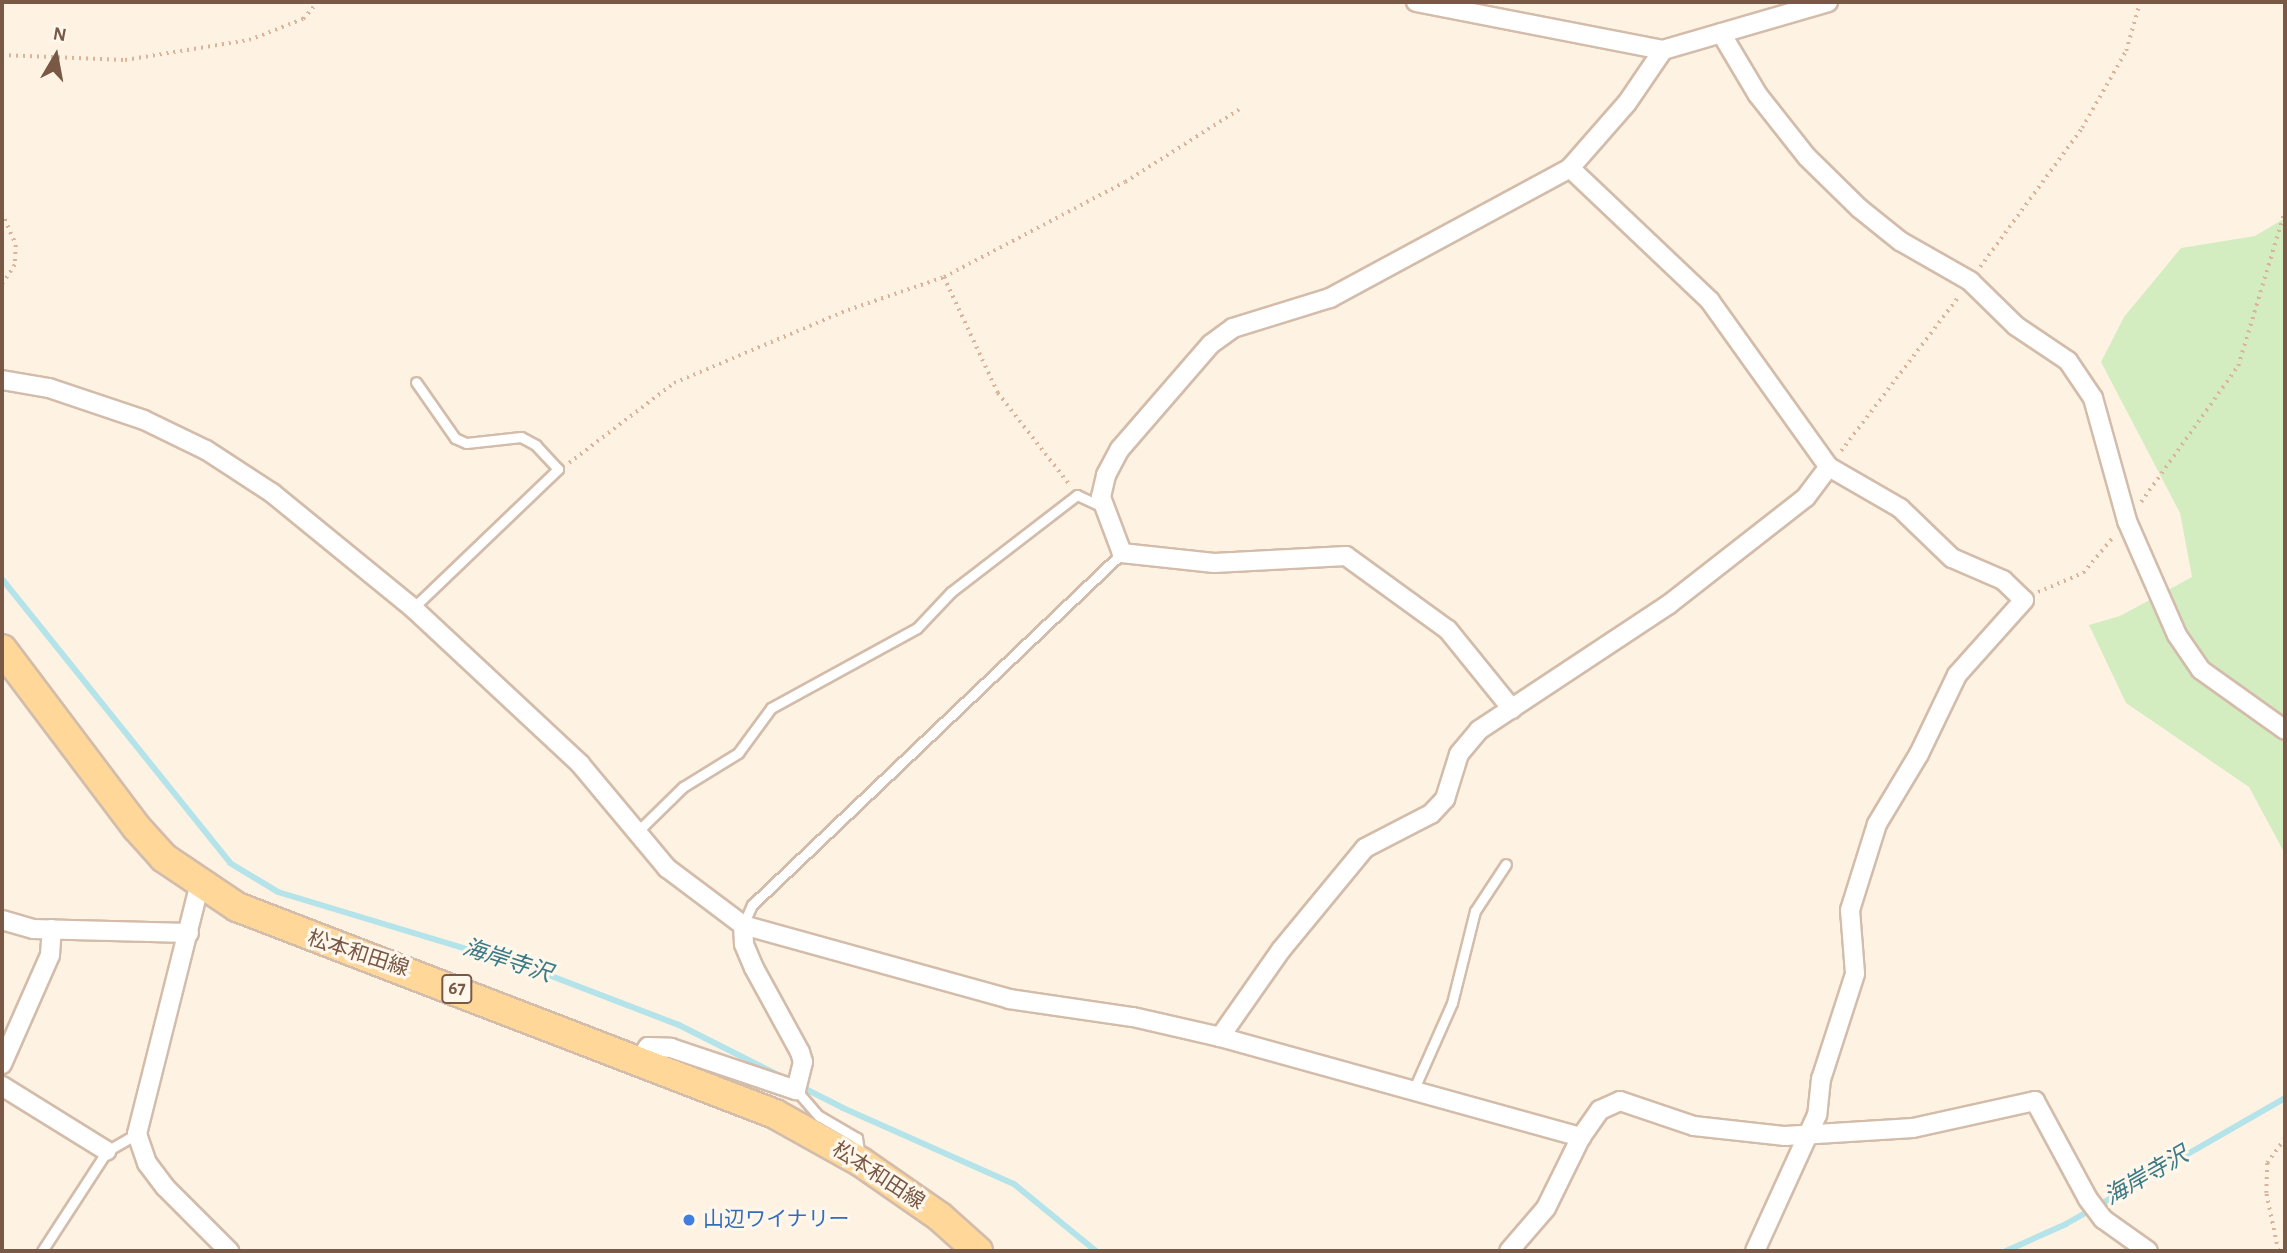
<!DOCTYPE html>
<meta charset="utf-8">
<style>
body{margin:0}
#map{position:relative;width:2287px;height:1253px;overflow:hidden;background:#fef3e3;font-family:"Alegreya Sans","Noto Sans JP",sans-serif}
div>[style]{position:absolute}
.green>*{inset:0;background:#d3edc0}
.stream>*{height:6px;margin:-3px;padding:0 3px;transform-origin:3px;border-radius:3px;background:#b5e3ea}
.path>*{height:3.5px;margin-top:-1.75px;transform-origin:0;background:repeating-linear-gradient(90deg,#dbb39b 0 2px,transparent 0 7px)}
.roads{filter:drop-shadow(2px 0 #d3bcaa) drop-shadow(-2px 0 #d3bcaa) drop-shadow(0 2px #d3bcaa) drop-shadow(0 -2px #d3bcaa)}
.service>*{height:9px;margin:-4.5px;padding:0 4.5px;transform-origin:4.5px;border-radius:4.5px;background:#fff}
.minor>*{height:18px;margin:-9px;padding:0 9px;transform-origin:9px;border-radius:9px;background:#fff}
.primary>*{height:28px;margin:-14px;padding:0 14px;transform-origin:14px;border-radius:14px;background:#ffd899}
.dots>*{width:19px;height:19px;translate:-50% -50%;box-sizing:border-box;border:4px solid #fff7eb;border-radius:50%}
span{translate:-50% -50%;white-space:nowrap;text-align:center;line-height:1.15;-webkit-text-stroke:6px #fff7eb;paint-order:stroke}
.shield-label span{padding:2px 5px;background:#fff7eb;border:2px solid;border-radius:5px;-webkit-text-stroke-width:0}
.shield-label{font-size:19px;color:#795846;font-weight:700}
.street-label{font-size:21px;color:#795846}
.shop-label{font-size:21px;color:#366cbe}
.left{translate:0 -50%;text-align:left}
.water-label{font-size:23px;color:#3b7b87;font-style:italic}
.frame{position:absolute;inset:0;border:4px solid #795846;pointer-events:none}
.north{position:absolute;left:21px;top:21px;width:70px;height:70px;-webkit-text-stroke:5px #fff7eb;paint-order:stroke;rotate:10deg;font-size:19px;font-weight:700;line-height:28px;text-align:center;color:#795846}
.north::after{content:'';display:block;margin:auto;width:24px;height:32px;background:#795846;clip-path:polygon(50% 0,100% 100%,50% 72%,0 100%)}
</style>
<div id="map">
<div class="green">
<div style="clip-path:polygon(2285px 218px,2285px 854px,2249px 787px,2126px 703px,2089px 625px,2120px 616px,2192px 577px,2180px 513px,2101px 362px,2124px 317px,2181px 248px,2255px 236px)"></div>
</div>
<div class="stream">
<div style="left:2px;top:579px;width:364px;rotate:51.2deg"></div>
<div style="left:230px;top:863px;width:56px;rotate:31.1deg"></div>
<div style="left:278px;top:892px;width:266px;rotate:16.8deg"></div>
<div style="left:533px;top:969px;width:156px;rotate:21deg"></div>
<div style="left:679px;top:1025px;width:184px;rotate:26.8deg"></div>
<div style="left:843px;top:1108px;width:187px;rotate:24deg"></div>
<div style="left:1014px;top:1184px;width:106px;rotate:39.3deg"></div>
<div style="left:2006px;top:1251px;width:66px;rotate:-24.2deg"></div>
<div style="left:2066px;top:1224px;width:253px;rotate:-29.9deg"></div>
</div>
<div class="path">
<div style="left:2px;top:55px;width:123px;rotate:2.3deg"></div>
<div style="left:125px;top:60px;width:126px;rotate:-9.2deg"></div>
<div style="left:249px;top:40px;width:58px;rotate:-21.3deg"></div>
<div style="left:303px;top:19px;width:23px;rotate:-49deg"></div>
<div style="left:2px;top:213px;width:35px;rotate:66deg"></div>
<div style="left:16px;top:245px;width:20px;rotate:93deg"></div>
<div style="left:15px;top:265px;width:24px;rotate:123deg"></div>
<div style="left:1980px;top:267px;width:172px;rotate:-53.7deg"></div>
<div style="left:2082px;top:128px;width:89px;rotate:-60.3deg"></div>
<div style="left:2126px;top:51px;width:51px;rotate:-74.1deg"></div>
<div style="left:944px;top:277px;width:128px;rotate:65deg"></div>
<div style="left:998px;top:393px;width:115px;rotate:52deg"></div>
<div style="left:1841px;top:451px;width:195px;rotate:-52.7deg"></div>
<div style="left:569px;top:463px;width:132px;rotate:-37.3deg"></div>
<div style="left:674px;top:383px;width:189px;rotate:-22.8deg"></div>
<div style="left:848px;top:310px;width:102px;rotate:-19deg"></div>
<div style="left:944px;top:277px;width:204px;rotate:-27.7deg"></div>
<div style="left:1125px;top:182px;width:138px;rotate:-32.5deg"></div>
<div style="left:2141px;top:502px;width:167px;rotate:-54.5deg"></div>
<div style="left:2238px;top:366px;width:163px;rotate:-73.2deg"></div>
<div style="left:2038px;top:592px;width:49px;rotate:-22.9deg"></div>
<div style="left:2083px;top:573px;width:48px;rotate:-50deg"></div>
<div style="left:2278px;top:1251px;width:59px;rotate:-101.7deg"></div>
<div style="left:2266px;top:1193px;width:30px;rotate:-88deg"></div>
<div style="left:2267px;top:1163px;width:31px;rotate:-54deg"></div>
</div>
<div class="roads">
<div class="service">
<div style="left:413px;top:608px;width:201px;rotate:-43.8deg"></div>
<div style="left:558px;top:469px;width:33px;rotate:-133deg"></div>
<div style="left:536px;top:445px;width:17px;rotate:-152deg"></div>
<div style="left:521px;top:437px;width:55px;rotate:173.8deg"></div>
<div style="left:466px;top:443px;width:12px;rotate:-156deg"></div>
<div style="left:455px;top:438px;width:68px;rotate:-124.9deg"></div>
<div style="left:636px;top:833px;width:66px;rotate:-44.4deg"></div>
<div style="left:683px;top:787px;width:65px;rotate:-31.7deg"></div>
<div style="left:738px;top:753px;width:56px;rotate:-53.7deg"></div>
<div style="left:771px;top:708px;width:166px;rotate:-28.7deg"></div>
<div style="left:917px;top:628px;width:50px;rotate:-46.6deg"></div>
<div style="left:951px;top:592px;width:159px;rotate:-37.6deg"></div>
<div style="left:1077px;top:495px;width:29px;rotate:25deg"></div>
<div style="left:743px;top:925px;width:22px;rotate:-66deg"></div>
<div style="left:752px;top:905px;width:511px;rotate:-43.57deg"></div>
<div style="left:796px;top:1090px;width:35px;rotate:49deg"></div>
<div style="left:819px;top:1116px;width:44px;rotate:30.1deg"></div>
<div style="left:857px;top:1138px;width:18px;rotate:81deg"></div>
<div style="left:1413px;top:1091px;width:96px;rotate:-66.1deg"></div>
<div style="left:1452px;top:1003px;width:95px;rotate:-76deg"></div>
<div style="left:1475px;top:911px;width:56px;rotate:-56.6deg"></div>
<div style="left:42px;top:1251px;width:119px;rotate:-57deg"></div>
<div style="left:107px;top:1151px;width:34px;rotate:-30deg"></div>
</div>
<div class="minor">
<div style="left:1416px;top:2px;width:252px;rotate:11deg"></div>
<div style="left:1663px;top:50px;width:172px;rotate:-16.2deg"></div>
<div style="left:1721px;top:33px;width:72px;rotate:59.2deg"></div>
<div style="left:1758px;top:95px;width:79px;rotate:51.7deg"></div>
<div style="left:1807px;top:157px;width:73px;rotate:44.4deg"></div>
<div style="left:1859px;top:208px;width:53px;rotate:38.8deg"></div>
<div style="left:1900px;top:241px;width:81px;rotate:29.7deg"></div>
<div style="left:1970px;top:281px;width:64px;rotate:44.4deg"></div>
<div style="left:2016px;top:326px;width:63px;rotate:33.9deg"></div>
<div style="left:2068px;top:361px;width:45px;rotate:56deg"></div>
<div style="left:2093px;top:398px;width:128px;rotate:74.5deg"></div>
<div style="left:2127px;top:521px;width:124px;rotate:66.3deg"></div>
<div style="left:2177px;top:635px;width:42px;rotate:55.6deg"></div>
<div style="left:2201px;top:670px;width:103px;rotate:35.5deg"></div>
<div style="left:1570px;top:168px;width:193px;rotate:43.5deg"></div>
<div style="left:1710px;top:301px;width:204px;rotate:54.4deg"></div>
<div style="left:1829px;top:467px;width:82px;rotate:30deg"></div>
<div style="left:1900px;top:508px;width:72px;rotate:43.9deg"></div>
<div style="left:1952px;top:558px;width:56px;rotate:23.3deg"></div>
<div style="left:2003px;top:580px;width:29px;rotate:44deg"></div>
<div style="left:2024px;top:600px;width:101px;rotate:131.8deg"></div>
<div style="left:1957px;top:675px;width:88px;rotate:115.7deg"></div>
<div style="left:1919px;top:754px;width:82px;rotate:121deg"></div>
<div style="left:1877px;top:824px;width:90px;rotate:107.4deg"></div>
<div style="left:1850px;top:910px;width:64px;rotate:85.5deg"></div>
<div style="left:1855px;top:974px;width:110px;rotate:107.9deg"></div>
<div style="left:1821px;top:1079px;width:36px;rotate:96deg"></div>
<div style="left:1817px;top:1115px;width:149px;rotate:114.5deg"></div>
<div style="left:2px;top:380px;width:48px;rotate:9.7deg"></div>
<div style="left:49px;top:388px;width:100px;rotate:18.6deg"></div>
<div style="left:144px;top:420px;width:69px;rotate:25.8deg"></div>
<div style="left:206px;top:450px;width:79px;rotate:33.1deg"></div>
<div style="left:272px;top:493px;width:182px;rotate:39.2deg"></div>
<div style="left:413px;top:608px;width:229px;rotate:43deg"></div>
<div style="left:580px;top:764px;width:136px;rotate:50.1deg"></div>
<div style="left:667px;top:868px;width:95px;rotate:36.9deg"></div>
<div style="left:743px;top:925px;width:276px;rotate:15.5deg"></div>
<div style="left:1009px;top:999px;width:125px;rotate:8.3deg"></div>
<div style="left:1133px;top:1017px;width:89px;rotate:12.9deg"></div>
<div style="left:1220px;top:1037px;width:375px;rotate:15.5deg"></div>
<div style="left:1512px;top:709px;width:102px;rotate:-129deg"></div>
<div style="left:1448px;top:630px;width:126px;rotate:-144deg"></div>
<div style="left:1346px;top:556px;width:132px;rotate:177deg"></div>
<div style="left:1214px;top:563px;width:93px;rotate:-173.8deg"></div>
<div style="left:1122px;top:553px;width:60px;rotate:-110.6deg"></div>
<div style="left:1101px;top:497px;width:23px;rotate:-77deg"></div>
<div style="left:1106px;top:475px;width:30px;rotate:-62deg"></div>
<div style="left:1120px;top:449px;width:139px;rotate:-49.1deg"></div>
<div style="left:1211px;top:344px;width:27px;rotate:-36deg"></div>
<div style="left:1233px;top:328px;width:102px;rotate:-17.2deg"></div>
<div style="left:1330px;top:298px;width:273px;rotate:-28.4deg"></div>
<div style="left:1570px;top:168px;width:86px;rotate:-48.8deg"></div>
<div style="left:1627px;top:103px;width:64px;rotate:-55.8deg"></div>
<div style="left:200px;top:883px;width:259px;rotate:104.1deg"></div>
<div style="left:137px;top:1134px;width:31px;rotate:71deg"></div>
<div style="left:147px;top:1163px;width:30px;rotate:53deg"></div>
<div style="left:165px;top:1187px;width:91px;rotate:45deg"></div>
<div style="left:2px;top:920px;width:32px;rotate:16deg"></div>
<div style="left:33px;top:929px;width:156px;rotate:1.5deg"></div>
<div style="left:1220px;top:1037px;width:106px;rotate:-55deg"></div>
<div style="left:1281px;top:950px;width:132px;rotate:-50.5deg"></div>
<div style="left:1365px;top:848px;width:74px;rotate:-27.3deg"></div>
<div style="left:1431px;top:814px;width:21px;rotate:-47deg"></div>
<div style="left:1445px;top:799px;width:47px;rotate:-72.7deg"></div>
<div style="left:1459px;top:754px;width:31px;rotate:-50deg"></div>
<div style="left:1479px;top:730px;width:227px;rotate:-33.5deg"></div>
<div style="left:1668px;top:605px;width:175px;rotate:-38deg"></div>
<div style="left:1806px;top:497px;width:38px;rotate:-53deg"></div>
<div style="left:639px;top:1060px;width:16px;rotate:-55deg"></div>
<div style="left:648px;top:1047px;width:23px;rotate:2deg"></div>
<div style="left:671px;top:1048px;width:132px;rotate:18.6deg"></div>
<div style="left:796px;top:1090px;width:29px;rotate:-76deg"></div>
<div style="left:803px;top:1062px;width:10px;rotate:-107deg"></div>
<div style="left:800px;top:1052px;width:96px;rotate:-118.7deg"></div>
<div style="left:754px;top:968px;width:26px;rotate:-113deg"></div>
<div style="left:744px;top:944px;width:19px;rotate:-93deg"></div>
<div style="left:2px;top:1064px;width:119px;rotate:-66.2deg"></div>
<div style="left:50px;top:955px;width:26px;rotate:-86deg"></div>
<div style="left:2px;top:1086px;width:123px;rotate:31.8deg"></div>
<div style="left:1509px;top:1251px;width:57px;rotate:-49.3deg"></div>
<div style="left:1546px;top:1208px;width:79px;rotate:-63.8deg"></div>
<div style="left:1581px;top:1137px;width:33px;rotate:-55deg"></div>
<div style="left:1600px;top:1110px;width:22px;rotate:-24deg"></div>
<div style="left:1620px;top:1101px;width:78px;rotate:18.7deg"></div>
<div style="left:1694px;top:1126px;width:92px;rotate:6.3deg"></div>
<div style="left:1785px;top:1136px;width:128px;rotate:-3.6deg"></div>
<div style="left:1913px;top:1128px;width:125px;rotate:-12.5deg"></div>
<div style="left:2035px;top:1101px;width:111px;rotate:61.6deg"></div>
<div style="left:2088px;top:1199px;width:25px;rotate:53deg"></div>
<div style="left:2103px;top:1219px;width:55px;rotate:35.4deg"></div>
</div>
<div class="primary">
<div style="left:2px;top:649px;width:224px;rotate:53deg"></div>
<div style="left:137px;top:828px;width:40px;rotate:48deg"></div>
<div style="left:164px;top:858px;width:88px;rotate:33.9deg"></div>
<div style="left:237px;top:907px;width:576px;rotate:21.04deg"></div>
<div style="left:775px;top:1114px;width:98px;rotate:29.2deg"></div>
<div style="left:861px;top:1162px;width:96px;rotate:34.8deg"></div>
<div style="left:940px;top:1217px;width:51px;rotate:41.8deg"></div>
</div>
</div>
<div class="dots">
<div style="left:689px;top:1220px;background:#3f7fe0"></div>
</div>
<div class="shield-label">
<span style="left:457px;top:989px">67</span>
</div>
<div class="street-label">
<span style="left:358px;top:954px;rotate:18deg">松本和田線</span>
<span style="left:878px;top:1176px;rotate:33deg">松本和田線</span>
</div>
<div class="shop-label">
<span class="left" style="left:703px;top:1220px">山辺ワイナリー</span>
</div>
<div class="water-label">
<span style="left:507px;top:962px;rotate:18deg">海岸寺沢</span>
<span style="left:2147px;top:1177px;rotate:-30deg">海岸寺沢</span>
</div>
<div class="frame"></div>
<div class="north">N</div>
</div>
